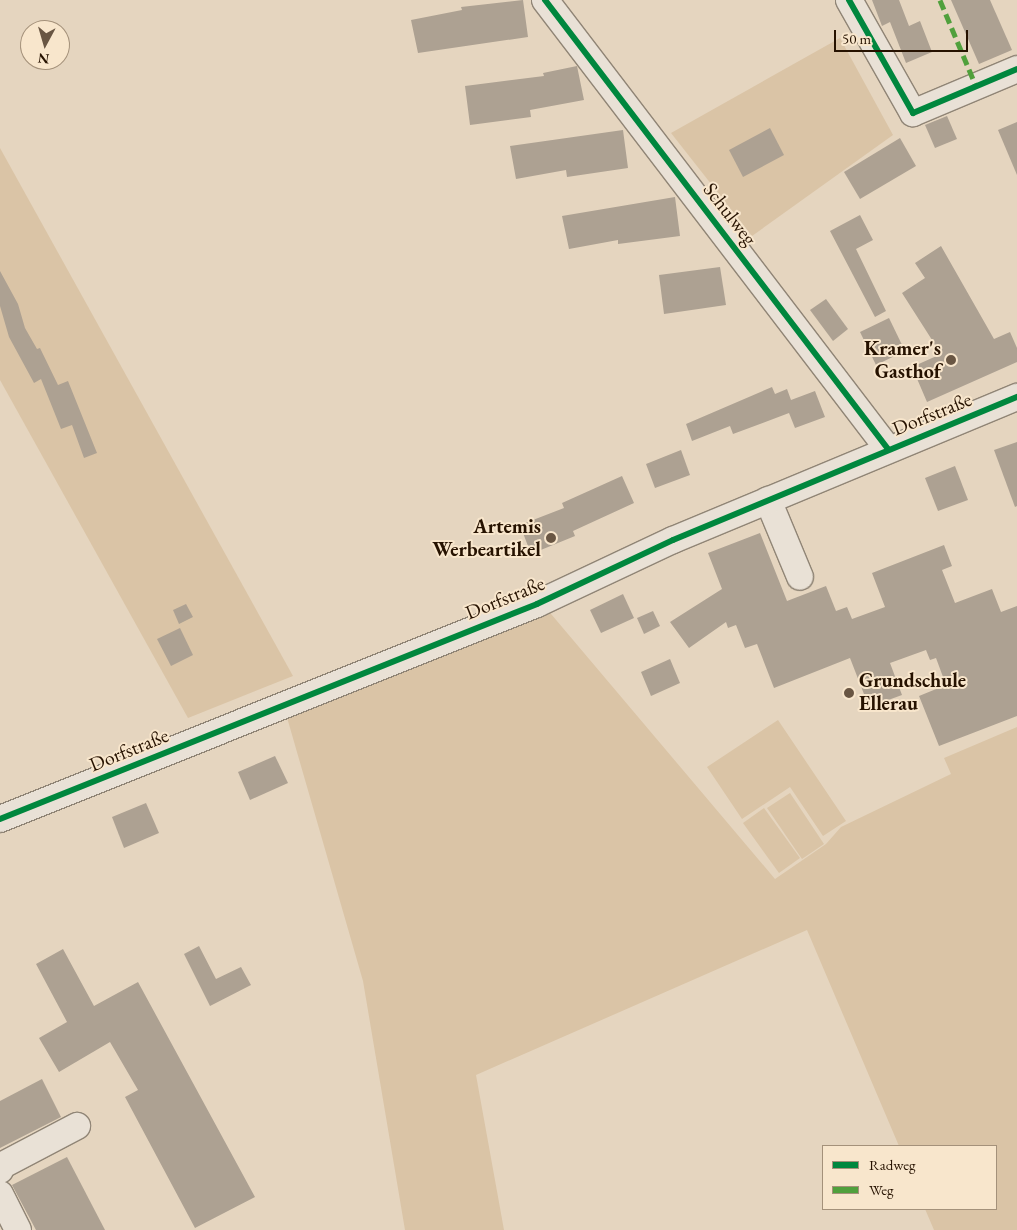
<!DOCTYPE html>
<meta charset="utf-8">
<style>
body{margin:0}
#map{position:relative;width:1017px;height:1230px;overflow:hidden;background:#e5d5bf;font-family:"EB Garamond",serif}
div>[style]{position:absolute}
.green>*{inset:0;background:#dac4a6}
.building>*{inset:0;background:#ada192}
.roads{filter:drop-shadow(1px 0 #908576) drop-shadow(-1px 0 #908576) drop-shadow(0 1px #908576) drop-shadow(0 -1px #908576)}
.minor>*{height:26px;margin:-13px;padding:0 13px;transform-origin:13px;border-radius:13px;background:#e9e1d6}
.quiet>*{height:5px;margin-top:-2.5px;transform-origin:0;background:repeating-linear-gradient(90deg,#50a03c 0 10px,transparent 0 15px)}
.cycleway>*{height:6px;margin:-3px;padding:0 3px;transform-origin:3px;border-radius:3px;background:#00873e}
.dots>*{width:14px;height:14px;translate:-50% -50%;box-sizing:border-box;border:2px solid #f8e6cc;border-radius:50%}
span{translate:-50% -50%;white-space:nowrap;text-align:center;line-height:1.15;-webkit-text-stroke:4px #f8e6cc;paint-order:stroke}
.street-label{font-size:20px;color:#261200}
.poi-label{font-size:20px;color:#261200;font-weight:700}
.right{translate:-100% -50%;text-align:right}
.left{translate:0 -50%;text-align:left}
.legend{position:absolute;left:822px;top:1145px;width:175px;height:65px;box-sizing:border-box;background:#f8e6cc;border:1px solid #a4917a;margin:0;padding:6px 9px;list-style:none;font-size:15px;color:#261200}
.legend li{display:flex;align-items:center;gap:10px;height:25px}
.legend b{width:25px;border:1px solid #a4917a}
.north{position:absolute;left:20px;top:20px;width:50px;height:50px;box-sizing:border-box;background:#f8e6cc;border:1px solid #a4917a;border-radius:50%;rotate:186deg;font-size:14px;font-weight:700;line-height:20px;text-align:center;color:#261200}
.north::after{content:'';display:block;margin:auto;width:18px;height:22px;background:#695643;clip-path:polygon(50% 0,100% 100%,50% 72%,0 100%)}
.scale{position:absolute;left:834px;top:30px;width:134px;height:22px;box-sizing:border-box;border:2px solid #261200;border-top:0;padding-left:6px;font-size:15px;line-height:18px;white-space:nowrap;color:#261200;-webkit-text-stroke:4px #f8e6cc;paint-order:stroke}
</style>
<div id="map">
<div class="green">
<div style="clip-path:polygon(840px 38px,893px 135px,752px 236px,671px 133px)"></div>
<div style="clip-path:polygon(0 148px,293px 676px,188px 718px,0 380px)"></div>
<div style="clip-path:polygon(546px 608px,775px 879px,826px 844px,841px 827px,951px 774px,944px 758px,1017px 727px,1017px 1230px,934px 1230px,925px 1209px,996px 1209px,996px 1146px,899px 1146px,807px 930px,476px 1075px,504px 1230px,405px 1230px,363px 981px,286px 714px)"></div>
<div style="clip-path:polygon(778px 720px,846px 821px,823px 836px,790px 787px,742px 819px,707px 767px)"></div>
<div style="clip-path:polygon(790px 793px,824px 844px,802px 859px,767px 808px)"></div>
<div style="clip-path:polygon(764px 808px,800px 858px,779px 873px,743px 823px)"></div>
</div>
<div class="building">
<div style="clip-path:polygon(523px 0,528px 37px,418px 53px,411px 20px,462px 10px,461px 7px)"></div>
<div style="clip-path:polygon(872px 0,899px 0,909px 26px,920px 21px,932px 52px,906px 63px,890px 22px,882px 26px)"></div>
<div style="clip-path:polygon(951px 0,990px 0,1012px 50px,979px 64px)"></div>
<div style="clip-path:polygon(577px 66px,584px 100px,530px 110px,531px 117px,470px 125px,465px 86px,544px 76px,543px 73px)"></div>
<div style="clip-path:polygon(947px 116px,957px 139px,935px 148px,925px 125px)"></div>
<div style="clip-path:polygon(1017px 122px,1017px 175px,998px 130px)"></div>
<div style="clip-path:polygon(770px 128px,784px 155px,743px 177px,729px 150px)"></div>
<div style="clip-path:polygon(623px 130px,628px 168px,567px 177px,566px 170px,516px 179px,510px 146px)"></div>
<div style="clip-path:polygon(900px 138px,916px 166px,860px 199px,844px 172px)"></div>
<div style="clip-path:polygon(675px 197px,680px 236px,618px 244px,618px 240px,569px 249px,562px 216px)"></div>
<div style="clip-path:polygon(860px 215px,873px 240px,856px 249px,886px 311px,875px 317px,830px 231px)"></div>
<div style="clip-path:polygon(941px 246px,994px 339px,1010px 332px,1017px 348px,1017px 362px,927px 402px,912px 367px,941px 354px,902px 293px,925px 278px,915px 263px)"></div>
<div style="clip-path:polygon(720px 267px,726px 305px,664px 314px,659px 275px)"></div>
<div style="clip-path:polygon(0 271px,18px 304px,25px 328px,37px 349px,40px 348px,58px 385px,68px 381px,97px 453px,84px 458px,72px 425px,61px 429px,41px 379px,34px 383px,9px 337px,0 306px)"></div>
<div style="clip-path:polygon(826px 299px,848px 329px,833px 341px,810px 310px)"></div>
<div style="clip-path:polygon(889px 318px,905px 351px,876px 365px,860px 332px)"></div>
<div style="clip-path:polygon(772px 387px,775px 394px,787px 389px,791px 400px,815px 391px,825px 417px,795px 428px,789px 413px,733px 434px,730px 426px,692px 441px,686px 424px)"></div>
<div style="clip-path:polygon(1017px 442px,1017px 506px,1015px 507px,994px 450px)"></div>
<div style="clip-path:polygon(681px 450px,690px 475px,655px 488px,646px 464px)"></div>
<div style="clip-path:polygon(955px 466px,968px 500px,938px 511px,925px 478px)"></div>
<div style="clip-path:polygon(622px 476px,634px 503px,573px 531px,575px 536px,531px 554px,520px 525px,564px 508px,562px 503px)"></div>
<div style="clip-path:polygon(760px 533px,787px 601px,826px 586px,836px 611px,847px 607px,852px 619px,885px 607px,872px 573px,944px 545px,952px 566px,942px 570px,955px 603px,992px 589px,1001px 612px,1017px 606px,1017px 716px,939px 746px,919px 696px,946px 685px,936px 658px,930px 660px,926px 650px,890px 663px,902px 695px,869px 707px,850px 658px,774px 688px,757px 644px,745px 648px,736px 625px,728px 628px,726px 622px,689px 648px,670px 622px,722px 589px,708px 553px)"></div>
<div style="clip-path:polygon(623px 594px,634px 618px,601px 633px,590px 610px)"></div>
<div style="clip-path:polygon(186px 604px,193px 617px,179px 624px,173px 610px)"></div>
<div style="clip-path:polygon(653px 611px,660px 626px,644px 634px,637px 618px)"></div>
<div style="clip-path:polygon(180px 628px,193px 655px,171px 666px,157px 639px)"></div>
<div style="clip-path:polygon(670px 659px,680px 683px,651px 696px,641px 672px)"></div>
<div style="clip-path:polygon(275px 756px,288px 783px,250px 800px,238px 772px)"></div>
<div style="clip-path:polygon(146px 803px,159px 833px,124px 848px,112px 817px)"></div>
<div style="clip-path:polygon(199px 946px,216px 979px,241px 967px,251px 985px,210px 1006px,184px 954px)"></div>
<div style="clip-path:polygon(63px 949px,94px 1006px,138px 982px,255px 1197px,195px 1228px,125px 1097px,138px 1090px,110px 1042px,59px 1072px,39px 1038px,67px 1022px,36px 964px)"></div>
<div style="clip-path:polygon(42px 1079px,61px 1117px,0 1148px,0 1101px)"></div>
<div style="clip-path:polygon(67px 1157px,105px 1230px,36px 1230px,12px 1185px)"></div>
</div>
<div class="roads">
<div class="minor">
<div style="left:545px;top:0;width:565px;rotate:52.62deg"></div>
<div style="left:849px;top:0;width:130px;rotate:60.5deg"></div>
<div style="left:913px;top:113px;width:113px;rotate:-22.9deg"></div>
<div style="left:768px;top:500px;width:83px;rotate:67.4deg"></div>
<div style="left:0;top:819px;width:578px;rotate:-21.82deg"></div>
<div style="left:537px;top:604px;width:150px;rotate:-25.2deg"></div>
<div style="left:673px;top:540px;width:373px;rotate:-22.6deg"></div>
<div style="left:0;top:1170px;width:4px;rotate:-76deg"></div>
<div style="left:1px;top:1166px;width:86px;rotate:-27.8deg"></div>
<div style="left:0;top:1194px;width:40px;rotate:63.4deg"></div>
</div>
</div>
<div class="quiet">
<div style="left:940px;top:0;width:93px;rotate:67.3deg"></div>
</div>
<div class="cycleway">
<div style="left:545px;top:0;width:565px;rotate:52.62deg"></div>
<div style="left:849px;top:0;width:130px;rotate:60.5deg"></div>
<div style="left:913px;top:113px;width:113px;rotate:-22.9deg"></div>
<div style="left:0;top:819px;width:578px;rotate:-21.82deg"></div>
<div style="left:537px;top:604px;width:150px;rotate:-25.2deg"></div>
<div style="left:673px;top:540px;width:373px;rotate:-22.6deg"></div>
</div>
<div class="dots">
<div style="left:951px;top:360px;background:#695643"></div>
<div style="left:551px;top:538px;background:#695643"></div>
<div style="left:849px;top:693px;background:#695643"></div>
</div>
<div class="street-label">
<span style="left:730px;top:214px;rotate:52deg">Schulweg</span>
<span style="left:932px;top:414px;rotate:-22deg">Dorfstraße</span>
<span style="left:505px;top:598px;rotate:-22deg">Dorfstraße</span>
<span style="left:129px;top:750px;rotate:-22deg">Dorfstraße</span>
</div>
<div class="poi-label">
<span class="right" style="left:941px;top:360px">Kramer's<br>Gasthof</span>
<span class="right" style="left:541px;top:538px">Artemis<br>Werbeartikel</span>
<span class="left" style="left:859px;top:692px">Grundschule<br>Ellerau</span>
</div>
<ul class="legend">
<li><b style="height:6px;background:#00873e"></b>Radweg</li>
<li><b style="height:6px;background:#50a03c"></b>Weg</li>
</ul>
<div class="north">N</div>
<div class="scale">50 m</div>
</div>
